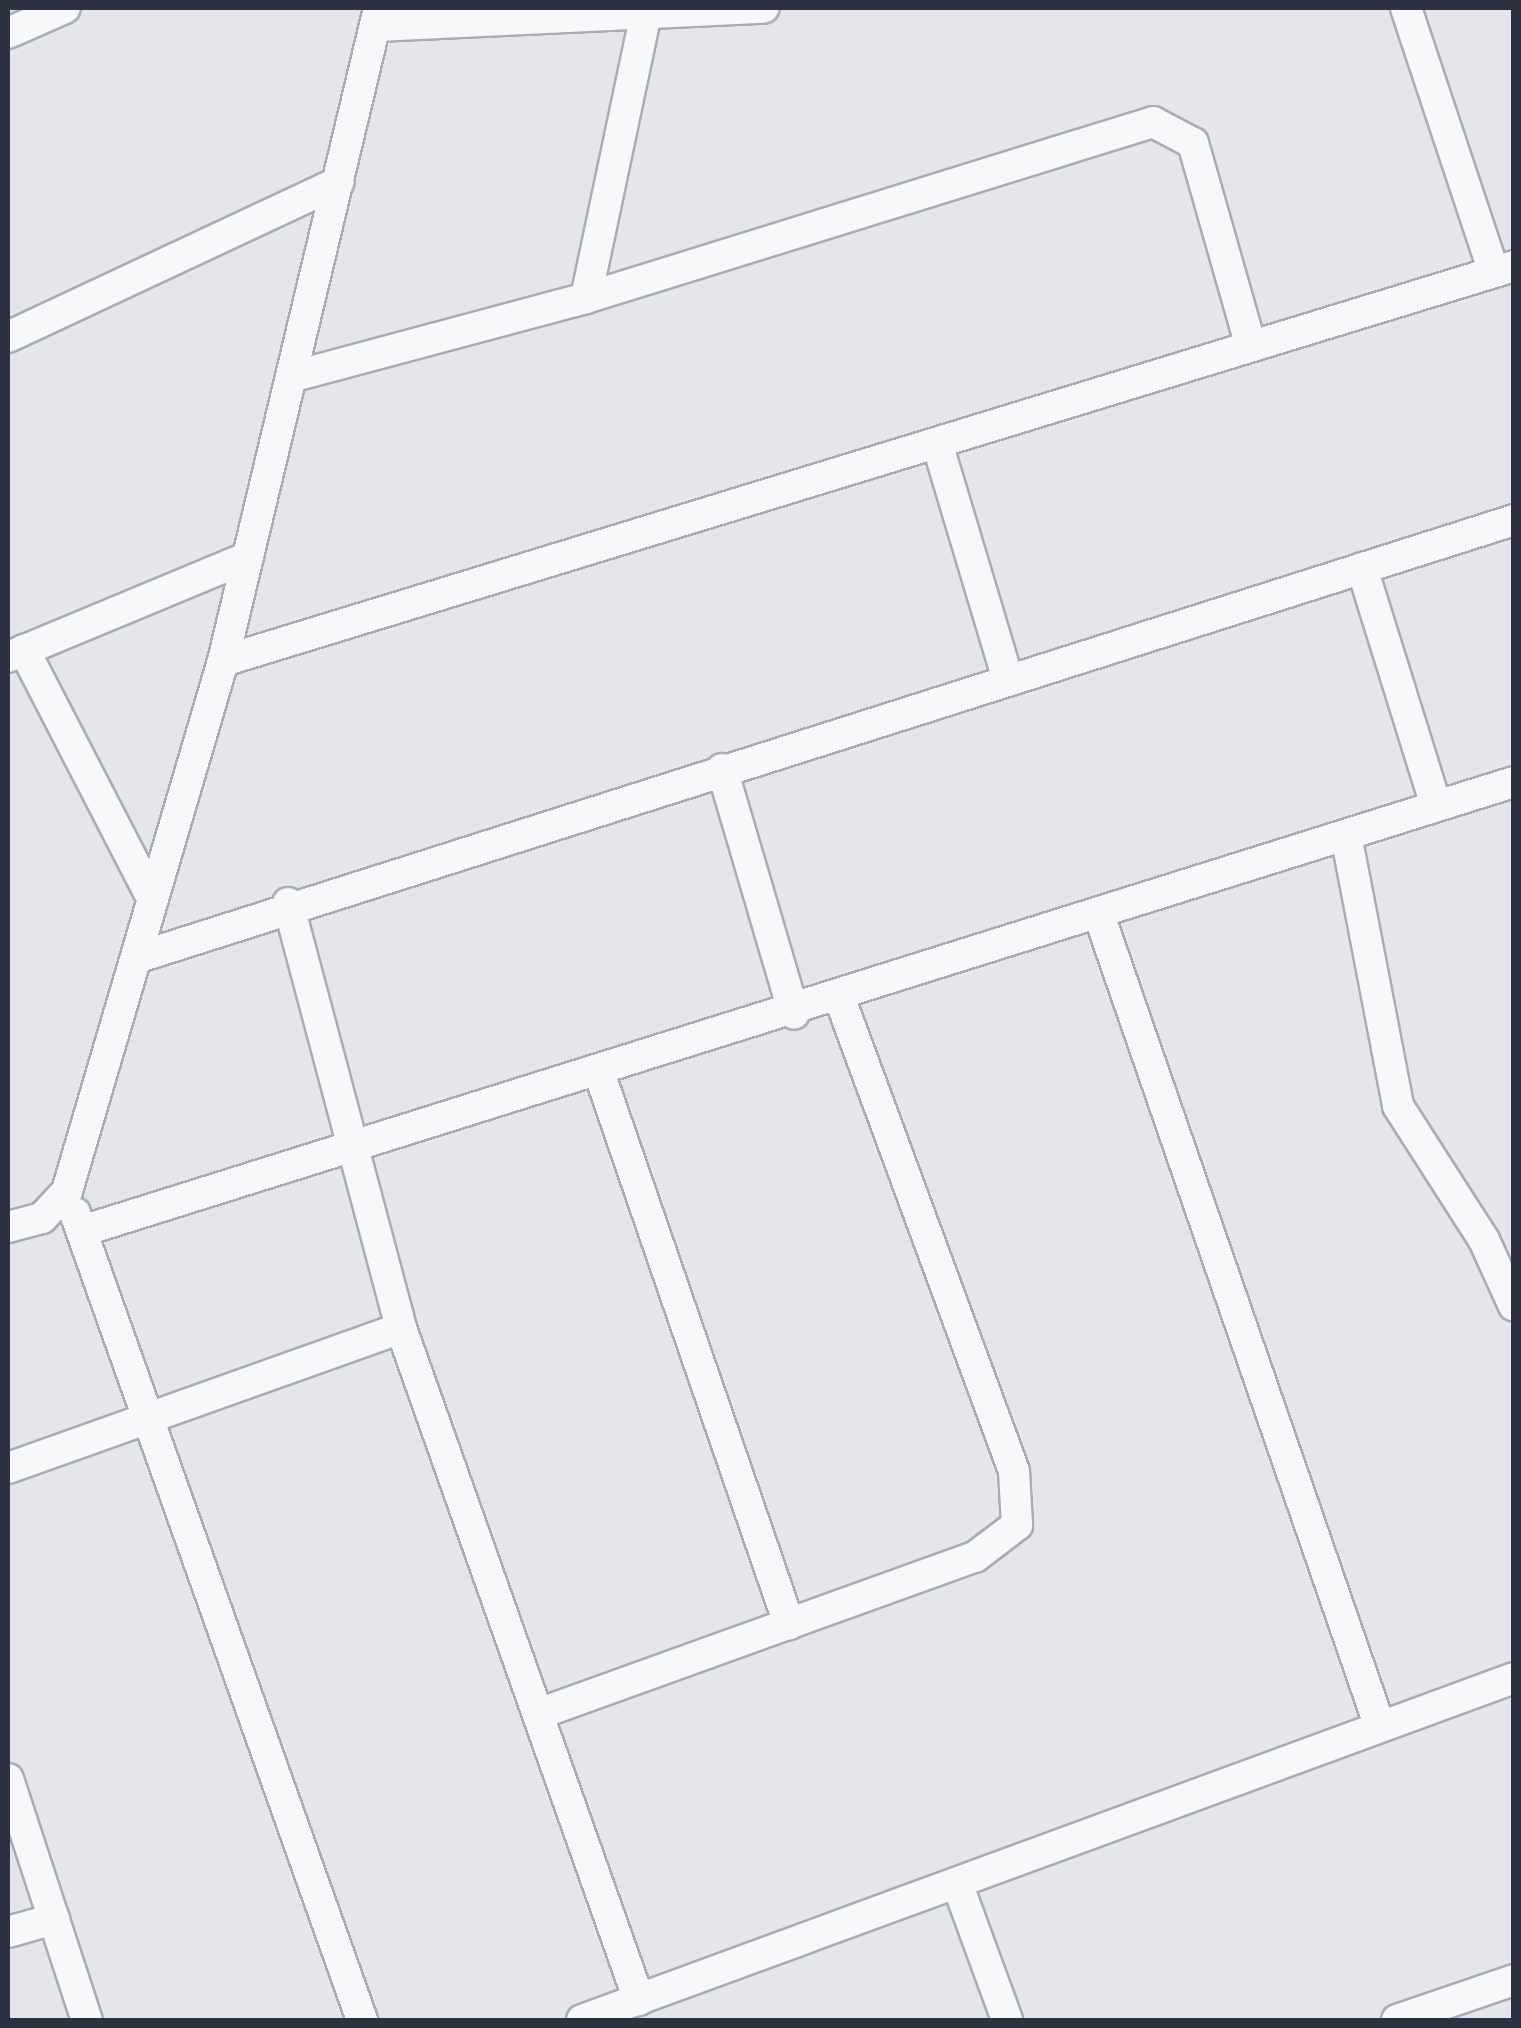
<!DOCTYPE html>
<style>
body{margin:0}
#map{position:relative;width:1521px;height:2028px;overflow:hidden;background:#e4e6eb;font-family:Roboto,sans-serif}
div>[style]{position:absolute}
.roads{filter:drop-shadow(2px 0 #a9acb5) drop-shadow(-2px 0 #a9acb5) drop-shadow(0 2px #a9acb5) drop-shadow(0 -2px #a9acb5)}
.street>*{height:30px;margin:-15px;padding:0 15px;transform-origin:15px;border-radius:15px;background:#f7f8fa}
span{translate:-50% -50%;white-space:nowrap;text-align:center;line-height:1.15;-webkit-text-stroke:8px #f4f5f9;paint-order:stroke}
.frame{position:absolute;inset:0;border:10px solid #2d3243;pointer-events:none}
</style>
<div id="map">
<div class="roads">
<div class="street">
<div style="left:1406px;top:8px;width:278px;rotate:71.6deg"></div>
<div style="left:376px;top:26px;width:388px;rotate:-2.7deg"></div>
<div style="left:8px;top:33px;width:62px;rotate:-23.7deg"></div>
<div style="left:586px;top:298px;width:296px;rotate:-78.1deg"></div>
<div style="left:8px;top:337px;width:365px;rotate:-25.1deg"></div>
<div style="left:291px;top:377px;width:305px;rotate:-15deg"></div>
<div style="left:586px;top:298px;width:594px;rotate:-17.24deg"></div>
<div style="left:1153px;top:122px;width:45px;rotate:27.7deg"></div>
<div style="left:1193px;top:143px;width:211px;rotate:74.1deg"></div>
<div style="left:937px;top:443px;width:246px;rotate:73.3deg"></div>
<div style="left:1362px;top:568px;width:249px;rotate:72.7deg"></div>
<div style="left:24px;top:650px;width:279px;rotate:62.7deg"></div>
<div style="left:8px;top:657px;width:260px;rotate:-22.6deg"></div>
<div style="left:223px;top:661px;width:1350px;rotate:-17.01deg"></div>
<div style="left:722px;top:769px;width:255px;rotate:73.6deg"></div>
<div style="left:1346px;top:835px;width:276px;rotate:79.1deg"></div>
<div style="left:1398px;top:1106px;width:159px;rotate:57.3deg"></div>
<div style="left:1484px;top:1240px;width:72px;rotate:65.6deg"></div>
<div style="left:288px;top:903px;width:440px;rotate:75.1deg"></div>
<div style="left:401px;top:1328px;width:713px;rotate:70.5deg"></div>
<div style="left:1099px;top:915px;width:859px;rotate:70.91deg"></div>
<div style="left:136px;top:958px;width:1446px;rotate:-17.63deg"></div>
<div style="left:600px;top:1075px;width:581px;rotate:71deg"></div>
<div style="left:75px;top:1213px;width:857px;rotate:70.42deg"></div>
<div style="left:8px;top:1227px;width:35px;rotate:-15deg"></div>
<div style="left:42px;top:1218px;width:37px;rotate:-47deg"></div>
<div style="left:67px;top:1191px;width:552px;rotate:-73.6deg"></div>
<div style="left:223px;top:661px;width:671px;rotate:-76.56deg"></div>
<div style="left:82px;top:1231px;width:1501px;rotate:-17.41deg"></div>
<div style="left:8px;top:1468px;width:417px;rotate:-19.6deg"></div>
<div style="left:538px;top:1714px;width:464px;rotate:-19.8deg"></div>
<div style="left:975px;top:1557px;width:53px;rotate:-37.3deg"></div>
<div style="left:1017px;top:1525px;width:54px;rotate:-93.2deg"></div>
<div style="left:1014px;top:1471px;width:503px;rotate:-110.24deg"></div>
<div style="left:8px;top:1779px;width:254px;rotate:71.9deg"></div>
<div style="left:957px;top:1883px;width:146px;rotate:69.9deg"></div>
<div style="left:8px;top:1932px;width:48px;rotate:-15.8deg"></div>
<div style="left:582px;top:2020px;width:993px;rotate:-20.15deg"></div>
<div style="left:1397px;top:2020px;width:124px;rotate:-18.9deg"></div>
</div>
</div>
<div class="frame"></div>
</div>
